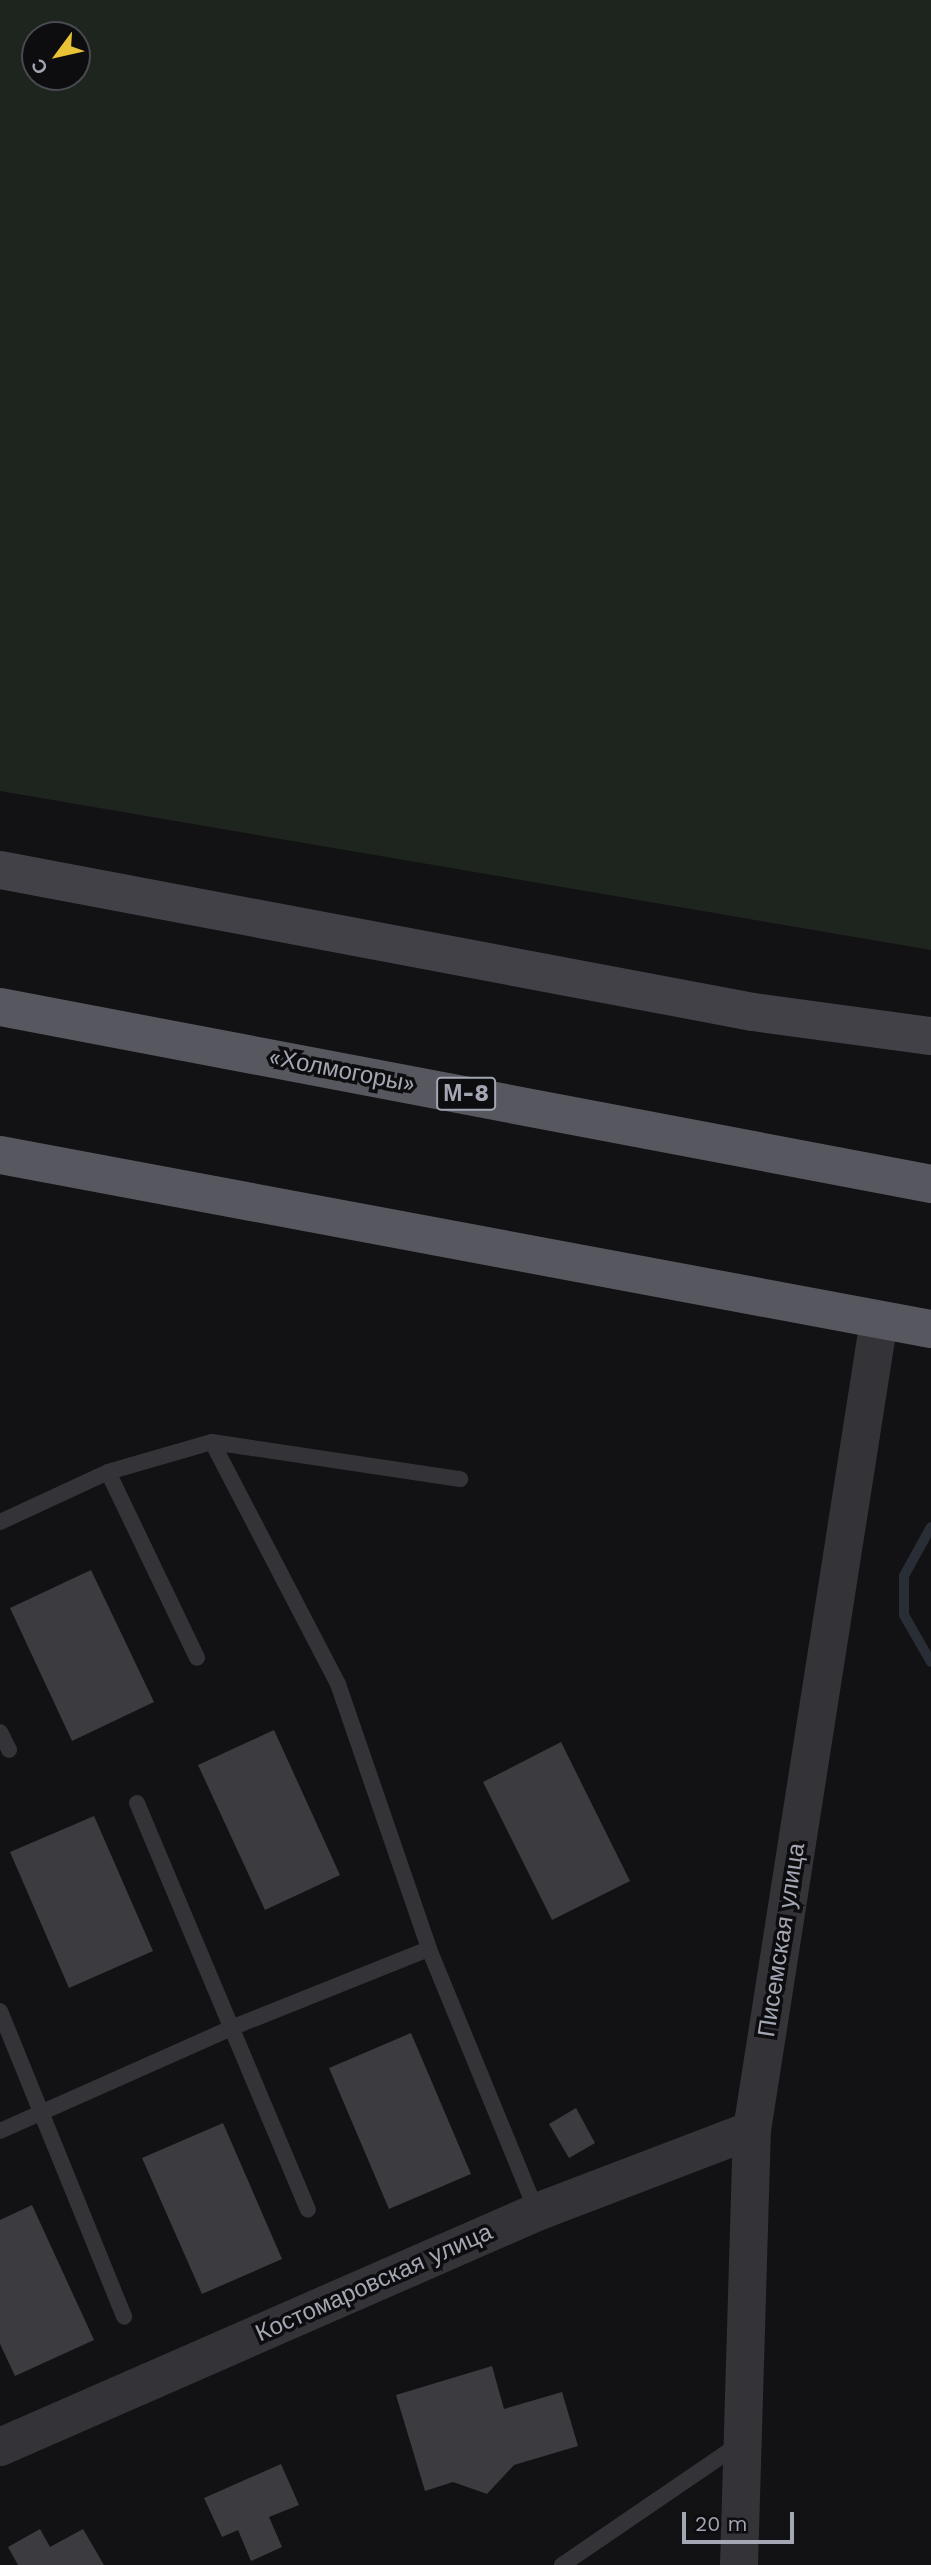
<!DOCTYPE html>
<meta charset="utf-8">
<style>
body{margin:0}
#map{position:relative;width:931px;height:2565px;overflow:hidden;background:#121113;font-family:"Work Sans",sans-serif}
div>[style]{position:absolute}
.green>*{inset:0;background:#1e251f}
.stream>*{height:10px;margin:-5px;padding:0 5px;transform-origin:5px;border-radius:5px;background:#292e36}
.building>*{inset:0;background:#3c3b40}
.service>*{height:16px;margin:-8px;padding:0 8px;transform-origin:8px;border-radius:8px;background:#333338}
.tertiary>*{height:38px;margin:-19px;padding:0 19px;transform-origin:19px;border-radius:19px;background:#333338}
.secondary>*{height:38px;margin:-19px;padding:0 19px;transform-origin:19px;border-radius:19px;background:#414147}
.trunk>*{height:38px;margin:-19px;padding:0 19px;transform-origin:19px;border-radius:19px;background:#57585f}
span{translate:-50% -50%;white-space:nowrap;text-align:center;line-height:1.15;-webkit-text-stroke:7px #0d0c0e;paint-order:stroke}
.shield-label span{padding:2px 5px;background:#0d0c0e;border:2px solid;border-radius:5px;-webkit-text-stroke-width:0}
.shield-label{font-size:23px;color:#a3a6b3;font-weight:700}
.street-label{font-size:24px;color:#a3a6b3}
.north{position:absolute;left:21px;top:21px;width:70px;height:70px;box-sizing:border-box;background:#0d0c0e;border:2px solid #494a50;border-radius:50%;rotate:237deg;font-size:19px;font-weight:700;line-height:28px;text-align:center;color:#a3a6b3}
.north::after{content:'';display:block;margin:auto;width:24px;height:32px;background:#e7c335;clip-path:polygon(50% 0,100% 100%,50% 72%,0 100%)}
.scale{position:absolute;left:682px;top:2512px;width:112px;height:32px;box-sizing:border-box;border:4px solid #a3a6b3;border-top:0;padding-left:9px;font-size:21px;line-height:24px;white-space:nowrap;color:#a3a6b3;-webkit-text-stroke:5px #0d0c0e;paint-order:stroke}
</style>
<div id="map">
<div class="green">
<div style="clip-path:polygon(evenodd,0 0,931px 0,931px 950px,0 791px,0 0,35px 35px,77px 35px,77px 77px,35px 77px,35px 35px)"></div>
</div>
<div class="stream">
<div style="left:931px;top:1527px;width:56px;rotate:118.9deg"></div>
<div style="left:904px;top:1576px;width:39px;rotate:90deg"></div>
<div style="left:904px;top:1615px;width:54px;rotate:60.1deg"></div>
</div>
<div class="building">
<div style="clip-path:polygon(91px 1570px,154px 1702px,72px 1741px,10px 1608px)"></div>
<div style="clip-path:polygon(274px 1730px,340px 1875px,265px 1910px,198px 1765px)"></div>
<div style="clip-path:polygon(561px 1742px,630px 1881px,552px 1920px,483px 1782px)"></div>
<div style="clip-path:polygon(94px 1816px,153px 1951px,69px 1988px,10px 1852px)"></div>
<div style="clip-path:polygon(411px 2033px,471px 2174px,389px 2209px,329px 2068px)"></div>
<div style="clip-path:polygon(576px 2108px,595px 2143px,569px 2158px,549px 2124px)"></div>
<div style="clip-path:polygon(223px 2123px,282px 2259px,202px 2294px,142px 2158px)"></div>
<div style="clip-path:polygon(32px 2205px,94px 2340px,15px 2376px,0 2344px,0 2220px)"></div>
<div style="clip-path:polygon(492px 2366px,504px 2409px,562px 2392px,578px 2446px,514px 2465px,487px 2494px,453px 2482px,425px 2491px,396px 2395px)"></div>
<div style="clip-path:polygon(281px 2464px,299px 2505px,269px 2517px,282px 2547px,251px 2561px,238px 2530px,222px 2537px,204px 2498px)"></div>
<div style="clip-path:polygon(40px 2529px,50px 2547px,83px 2529px,104px 2565px,18px 2565px,8px 2547px)"></div>
</div>
<div class="service">
<div style="left:212px;top:1442px;width:251px;rotate:8.5deg"></div>
<div style="left:108px;top:1472px;width:206px;rotate:64.4deg"></div>
<div style="left:0;top:1522px;width:119px;rotate:-24.8deg"></div>
<div style="left:108px;top:1472px;width:108px;rotate:-16.1deg"></div>
<div style="left:212px;top:1442px;width:273px;rotate:62.5deg"></div>
<div style="left:338px;top:1684px;width:280px;rotate:71deg"></div>
<div style="left:429px;top:1949px;width:284px;rotate:67.7deg"></div>
<div style="left:0;top:1732px;width:20px;rotate:63deg"></div>
<div style="left:137px;top:1803px;width:441px;rotate:67.2deg"></div>
<div style="left:0;top:2011px;width:330px;rotate:67.9deg"></div>
<div style="left:0;top:2131px;width:253px;rotate:-24deg"></div>
<div style="left:231px;top:2028px;width:213px;rotate:-21.8deg"></div>
<div style="left:562px;top:2565px;width:217px;rotate:-34.3deg"></div>
</div>
<div class="tertiary">
<div style="left:0;top:2447px;width:586px;rotate:-23.63deg"></div>
<div style="left:537px;top:2212px;width:230px;rotate:-20.9deg"></div>
<div style="left:739px;top:2565px;width:435px;rotate:-88.3deg"></div>
<div style="left:752px;top:2130px;width:820px;rotate:-81.09deg"></div>
</div>
<div class="secondary">
<div style="left:0;top:870px;width:766px;rotate:10.68deg"></div>
<div style="left:753px;top:1012px;width:180px;rotate:7.7deg"></div>
</div>
<div class="trunk">
<div style="left:0;top:1007px;width:948px;rotate:10.76deg"></div>
<div style="left:0;top:1155px;width:947px;rotate:10.59deg"></div>
</div>
<div class="shield-label">
<span style="left:466px;top:1094px">М-8</span>
</div>
<div class="street-label">
<span style="left:342px;top:1071px;rotate:11deg">«Холмогоры»</span>
<span style="left:782px;top:1940px;rotate:-81deg">Писемская улица</span>
<span style="left:374px;top:2283px;rotate:-24deg">Костомаровская улица</span>
</div>
<div class="north">С</div>
<div class="scale">20 m</div>
</div>
